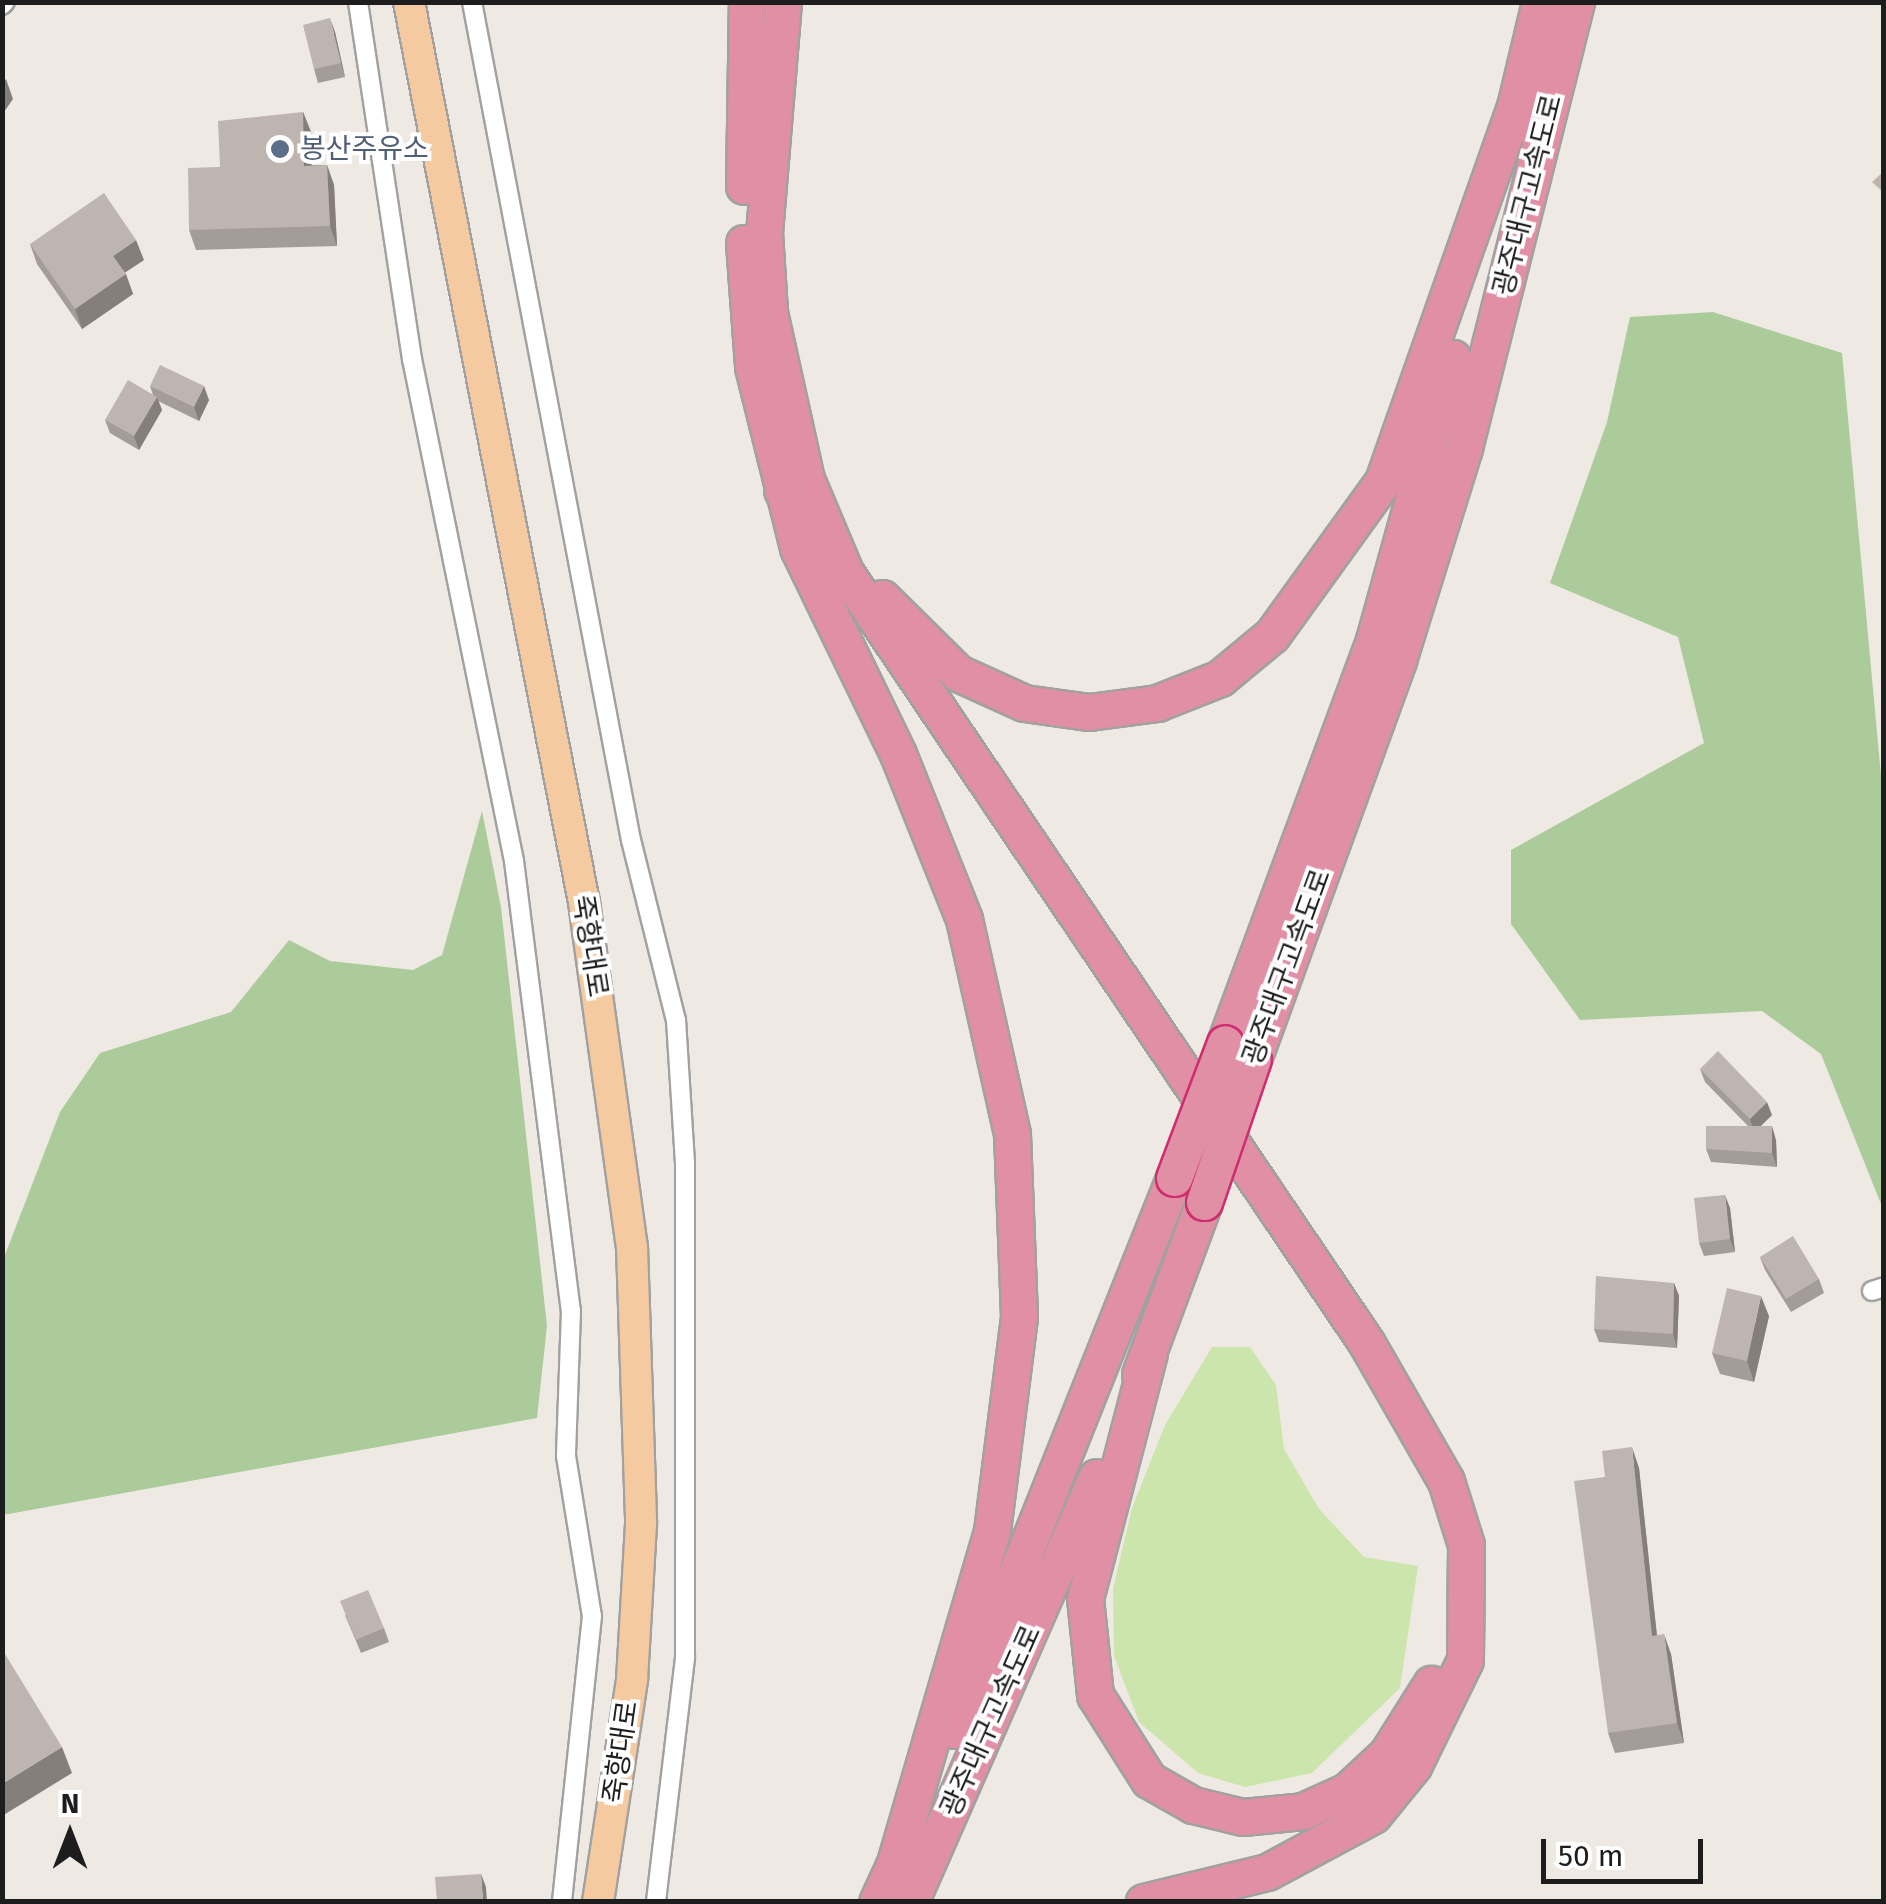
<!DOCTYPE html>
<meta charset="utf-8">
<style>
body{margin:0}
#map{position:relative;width:1886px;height:1904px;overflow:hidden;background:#eeeae3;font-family:"Fira Sans","Noto Sans KR",sans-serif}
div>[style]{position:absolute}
.grass>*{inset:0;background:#cce5ac}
.forest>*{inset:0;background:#accb9a}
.roads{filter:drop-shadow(2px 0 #a1a1a1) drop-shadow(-2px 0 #a1a1a1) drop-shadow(0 2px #a1a1a1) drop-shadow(0 -2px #a1a1a1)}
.minor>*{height:18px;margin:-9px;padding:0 9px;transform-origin:9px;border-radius:9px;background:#fff}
.primary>*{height:30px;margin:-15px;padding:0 15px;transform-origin:15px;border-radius:15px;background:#f6caa0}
.motorway>*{height:35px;margin:-17.5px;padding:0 17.5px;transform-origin:17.5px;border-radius:17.5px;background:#e18fa4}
.bridges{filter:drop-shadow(2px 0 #cf2d71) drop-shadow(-2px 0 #cf2d71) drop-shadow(0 2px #cf2d71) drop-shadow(0 -2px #cf2d71)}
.motorway-bridge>*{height:35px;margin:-17.5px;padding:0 17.5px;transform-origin:17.5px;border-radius:17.5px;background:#e18fa4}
.wall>*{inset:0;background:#a39c97}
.shaded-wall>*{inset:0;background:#857f7b}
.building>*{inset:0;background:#beb5b0}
.dots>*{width:28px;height:28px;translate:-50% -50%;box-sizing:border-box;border:5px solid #fff;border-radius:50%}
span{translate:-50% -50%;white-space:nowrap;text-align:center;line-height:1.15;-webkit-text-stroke:8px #fff;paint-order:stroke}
.service-label{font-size:28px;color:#4e5e75}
.left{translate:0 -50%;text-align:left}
.street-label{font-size:28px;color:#1d1d1d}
.frame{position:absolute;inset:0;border:5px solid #1d1d1d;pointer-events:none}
.north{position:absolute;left:20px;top:1784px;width:100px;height:100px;-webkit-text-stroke:8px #fff;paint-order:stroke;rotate:0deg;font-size:28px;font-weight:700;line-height:40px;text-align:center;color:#1d1d1d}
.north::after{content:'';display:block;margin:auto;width:35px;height:45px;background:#1d1d1d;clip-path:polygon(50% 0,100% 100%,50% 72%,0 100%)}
.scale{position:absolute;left:1541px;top:1839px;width:162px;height:45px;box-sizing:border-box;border:5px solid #1d1d1d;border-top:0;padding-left:12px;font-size:30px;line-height:35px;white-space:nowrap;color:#1d1d1d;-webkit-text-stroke:8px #fff;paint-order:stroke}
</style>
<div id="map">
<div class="grass">
<div style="clip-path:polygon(1212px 1347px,1250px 1347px,1276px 1385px,1284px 1449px,1319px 1509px,1364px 1557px,1418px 1566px,1400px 1688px,1312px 1773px,1245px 1787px,1198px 1773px,1139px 1722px,1114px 1656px,1113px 1589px,1132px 1508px,1165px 1425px)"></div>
</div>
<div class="forest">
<div style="clip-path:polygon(1713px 312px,1842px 353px,1884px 808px,1883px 1209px,1821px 1054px,1762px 1011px,1580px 1020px,1511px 924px,1511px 850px,1704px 743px,1678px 637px,1550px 583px,1607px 422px,1630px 317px)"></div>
<div style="clip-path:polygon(482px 811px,501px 907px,547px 1326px,537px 1418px,3px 1515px,3px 1260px,60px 1112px,100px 1053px,231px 1012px,289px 940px,330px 961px,413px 970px,442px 955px)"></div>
</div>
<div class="roads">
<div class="minor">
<div style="left:358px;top:2px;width:361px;rotate:81.4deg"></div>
<div style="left:412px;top:359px;width:512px;rotate:78.51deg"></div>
<div style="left:514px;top:861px;width:454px;rotate:82.8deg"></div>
<div style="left:571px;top:1311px;width:145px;rotate:92deg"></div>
<div style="left:566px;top:1456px;width:162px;rotate:80.8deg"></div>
<div style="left:592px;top:1616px;width:288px;rotate:96deg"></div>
<div style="left:472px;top:2px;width:853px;rotate:79.26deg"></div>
<div style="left:631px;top:840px;width:186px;rotate:76deg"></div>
<div style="left:676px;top:1020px;width:143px;rotate:86.4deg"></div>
<div style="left:685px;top:1163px;width:495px;rotate:90deg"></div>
<div style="left:685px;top:1658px;width:246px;rotate:96.8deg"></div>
<div style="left:2px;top:5px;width:4px;rotate:-45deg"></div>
<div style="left:1872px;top:1291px;width:13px;rotate:-18deg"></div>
</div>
<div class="primary">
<div style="left:409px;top:2px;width:917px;rotate:79deg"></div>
<div style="left:584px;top:902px;width:348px;rotate:82.1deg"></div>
<div style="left:632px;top:1247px;width:277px;rotate:88.1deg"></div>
<div style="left:641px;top:1524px;width:156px;rotate:93.3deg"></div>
<div style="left:632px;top:1680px;width:225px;rotate:98.7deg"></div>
</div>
<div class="motorway">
<div style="left:783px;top:2px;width:231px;rotate:94.7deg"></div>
<div style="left:764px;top:232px;width:80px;rotate:86.4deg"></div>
<div style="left:769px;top:312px;width:171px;rotate:77.5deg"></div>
<div style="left:806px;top:479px;width:101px;rotate:67.2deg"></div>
<div style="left:845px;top:572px;width:930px;rotate:55.92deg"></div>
<div style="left:1366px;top:1342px;width:160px;rotate:60.1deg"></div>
<div style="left:1446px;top:1481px;width:67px;rotate:72.6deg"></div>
<div style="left:1466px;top:1545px;width:115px;rotate:90.5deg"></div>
<div style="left:1465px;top:1660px;width:118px;rotate:116.1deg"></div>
<div style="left:1413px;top:1766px;width:63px;rotate:129.2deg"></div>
<div style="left:1373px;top:1815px;width:120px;rotate:151.7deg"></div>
<div style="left:1267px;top:1872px;width:127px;rotate:166.3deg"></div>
<div style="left:1510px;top:128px;width:130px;rotate:-76.6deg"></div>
<div style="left:744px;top:186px;width:184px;rotate:-89.1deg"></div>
<div style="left:744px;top:243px;width:124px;rotate:85.8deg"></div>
<div style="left:753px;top:367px;width:187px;rotate:76deg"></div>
<div style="left:798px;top:548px;width:229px;rotate:64.1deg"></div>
<div style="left:898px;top:754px;width:178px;rotate:68.2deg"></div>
<div style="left:964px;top:919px;width:220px;rotate:77.4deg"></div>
<div style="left:1012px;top:1134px;width:183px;rotate:87.8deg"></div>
<div style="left:1019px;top:1317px;width:216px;rotate:97.2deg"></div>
<div style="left:992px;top:1531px;width:355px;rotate:106.3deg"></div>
<div style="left:782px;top:490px;width:64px;rotate:61deg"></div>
<div style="left:882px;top:598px;width:107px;rotate:44.6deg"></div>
<div style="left:958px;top:673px;width:72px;rotate:24.4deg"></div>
<div style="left:1024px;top:703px;width:66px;rotate:7.9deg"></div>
<div style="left:1089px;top:712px;width:69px;rotate:-7.5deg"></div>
<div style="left:1157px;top:703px;width:68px;rotate:-21.6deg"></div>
<div style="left:1220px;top:678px;width:67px;rotate:-39.6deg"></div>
<div style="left:1272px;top:635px;width:190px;rotate:-54.2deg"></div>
<div style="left:1383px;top:481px;width:400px;rotate:-70.6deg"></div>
<div style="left:1225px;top:1043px;width:430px;rotate:-69.7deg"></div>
<div style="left:1374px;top:640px;width:293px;rotate:-74.5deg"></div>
<div style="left:1253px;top:1059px;width:425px;rotate:-70deg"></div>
<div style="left:1398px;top:660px;width:222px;rotate:-72.7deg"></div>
<div style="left:1464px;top:448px;width:460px;rotate:-75.9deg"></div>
<div style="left:1149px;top:1353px;width:253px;rotate:104.6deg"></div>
<div style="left:1085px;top:1598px;width:98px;rotate:84.1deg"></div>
<div style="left:1095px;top:1695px;width:101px;rotate:57.6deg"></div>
<div style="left:1149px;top:1780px;width:51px;rotate:29.6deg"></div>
<div style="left:1193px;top:1805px;width:51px;rotate:13.5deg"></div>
<div style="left:1243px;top:1817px;width:60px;rotate:-5.7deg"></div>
<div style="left:1303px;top:1811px;width:48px;rotate:-24.4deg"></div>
<div style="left:1347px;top:1791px;width:54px;rotate:-42.8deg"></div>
<div style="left:1387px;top:1754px;width:83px;rotate:-57.8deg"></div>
<div style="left:1140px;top:1374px;width:184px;rotate:-69.6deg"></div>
<div style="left:954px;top:1730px;width:594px;rotate:-68.27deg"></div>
<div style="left:877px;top:1902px;width:57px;rotate:-65.2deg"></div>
<div style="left:910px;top:1902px;width:464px;rotate:-66.3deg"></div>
</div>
</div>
<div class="bridges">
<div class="motorway-bridge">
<div style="left:1174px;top:1178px;width:144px;rotate:-69.3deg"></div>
<div style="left:1204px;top:1202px;width:151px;rotate:-71.1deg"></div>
</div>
</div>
<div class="wall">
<div style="clip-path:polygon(335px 32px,345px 77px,318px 83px,314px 69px)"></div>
<div style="clip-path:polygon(303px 112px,311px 132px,311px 165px,327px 165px,334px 185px,337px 246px,196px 250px,189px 230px,220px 167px)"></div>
<div style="clip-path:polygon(30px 244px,144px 260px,125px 272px,133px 294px,82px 329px,37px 264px)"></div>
<div style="clip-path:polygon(150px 386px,209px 400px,199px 421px,158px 401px,162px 410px,139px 450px,110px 433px,105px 420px,153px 395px)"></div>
<div style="clip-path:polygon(1700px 1069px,1772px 1115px,1761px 1126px,1776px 1140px,1777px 1167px,1711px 1162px,1706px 1149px,1748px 1126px,1705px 1082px)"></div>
<div style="clip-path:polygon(1730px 1208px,1735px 1252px,1704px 1256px,1699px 1243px)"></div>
<div style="clip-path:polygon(1760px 1257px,1819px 1279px,1824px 1293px,1791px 1312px,1765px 1270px)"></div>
<div style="clip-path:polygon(1674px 1283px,1679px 1296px,1677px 1348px,1599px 1342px,1594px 1329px)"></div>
<div style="clip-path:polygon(1769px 1316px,1754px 1382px,1720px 1374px,1712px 1353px)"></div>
<div style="clip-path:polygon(1639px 1468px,1657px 1635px,1671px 1654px,1684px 1743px,1615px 1753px,1608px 1733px,1605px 1477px)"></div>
<div style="clip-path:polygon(345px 1615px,384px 1628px,389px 1642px,361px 1653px)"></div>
</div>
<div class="shaded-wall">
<div style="clip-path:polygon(330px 18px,335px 32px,345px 77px,341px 63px)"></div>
<div style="clip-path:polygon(6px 79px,13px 99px,2px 115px,2px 84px)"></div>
<div style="clip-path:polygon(303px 112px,311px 132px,312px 186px,304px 166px)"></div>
<div style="clip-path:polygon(327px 165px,334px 185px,337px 246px,330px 226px)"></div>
<div style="clip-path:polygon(136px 240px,144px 260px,120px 276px,113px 256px)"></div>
<div style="clip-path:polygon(126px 274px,133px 294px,82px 329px,75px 309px)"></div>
<div style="clip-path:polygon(204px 386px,209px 400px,199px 421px,194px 407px)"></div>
<div style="clip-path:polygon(157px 397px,162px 410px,139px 450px,134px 436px)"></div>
<div style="clip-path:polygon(1767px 1102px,1772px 1115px,1754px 1132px,1750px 1119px)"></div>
<div style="clip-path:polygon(1772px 1126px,1776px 1140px,1777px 1167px,1772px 1153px)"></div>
<div style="clip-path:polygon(1725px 1195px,1730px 1208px,1735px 1252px,1730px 1239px)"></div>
<div style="clip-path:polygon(1674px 1283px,1679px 1296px,1677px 1348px,1673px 1334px)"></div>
<div style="clip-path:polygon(1761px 1296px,1769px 1316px,1754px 1382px,1747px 1361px)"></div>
<div style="clip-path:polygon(1632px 1447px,1639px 1468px,1659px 1656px,1652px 1636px)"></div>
<div style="clip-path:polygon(1664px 1634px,1671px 1654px,1684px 1743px,1677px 1723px)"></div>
<div style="clip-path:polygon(62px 1747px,72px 1773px,2px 1816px,2px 1784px)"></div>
<div style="clip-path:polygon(481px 1874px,486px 1887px,487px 1902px,483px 1902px)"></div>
</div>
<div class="building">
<div style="clip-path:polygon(330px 18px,341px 63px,314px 69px,303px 25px)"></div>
<div style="clip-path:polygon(303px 112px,304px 166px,327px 165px,330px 226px,189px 230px,188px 168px,220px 167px,218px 121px)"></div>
<div style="clip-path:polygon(1884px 171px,1884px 193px,1872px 182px)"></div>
<div style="clip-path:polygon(104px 193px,136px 240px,113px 256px,126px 274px,75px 309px,30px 244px)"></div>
<div style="clip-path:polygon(160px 365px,204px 386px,194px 407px,150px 386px)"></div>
<div style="clip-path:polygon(128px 380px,157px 397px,134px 436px,105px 420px)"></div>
<div style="clip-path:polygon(1718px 1051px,1767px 1102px,1750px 1119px,1700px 1069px)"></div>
<div style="clip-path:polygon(1706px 1126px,1772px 1126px,1772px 1153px,1706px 1149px)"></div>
<div style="clip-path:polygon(1725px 1195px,1730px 1239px,1699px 1243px,1694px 1198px)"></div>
<div style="clip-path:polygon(1793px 1236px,1819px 1279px,1786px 1299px,1760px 1257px)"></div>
<div style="clip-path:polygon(1596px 1276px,1674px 1283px,1673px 1334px,1594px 1329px)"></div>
<div style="clip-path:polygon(1727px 1288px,1761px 1296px,1747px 1361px,1712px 1353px)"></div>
<div style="clip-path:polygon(1632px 1447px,1652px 1636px,1664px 1634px,1677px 1723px,1608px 1733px,1574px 1481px,1605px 1477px,1602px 1451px)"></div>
<div style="clip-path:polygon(368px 1590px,384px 1628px,356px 1640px,340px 1601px)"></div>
<div style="clip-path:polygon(2px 1649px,62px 1747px,2px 1784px)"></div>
<div style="clip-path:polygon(481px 1874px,483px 1902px,437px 1902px,435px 1877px)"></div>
</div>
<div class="dots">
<div style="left:280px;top:149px;background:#5c6f8a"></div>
</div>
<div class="service-label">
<span class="left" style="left:300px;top:149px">봉산주유소</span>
</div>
<div class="street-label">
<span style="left:1528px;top:195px;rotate:-76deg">광주대구고속도로</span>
<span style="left:590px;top:946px;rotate:81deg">죽향대로</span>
<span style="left:1287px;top:967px;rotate:-70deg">광주대구고속도로</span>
<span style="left:991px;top:1721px;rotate:-66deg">광주대구고속도로</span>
<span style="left:621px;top:1752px;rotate:-82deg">죽향대로</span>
</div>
<div class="frame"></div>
<div class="north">N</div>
<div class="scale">50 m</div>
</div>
